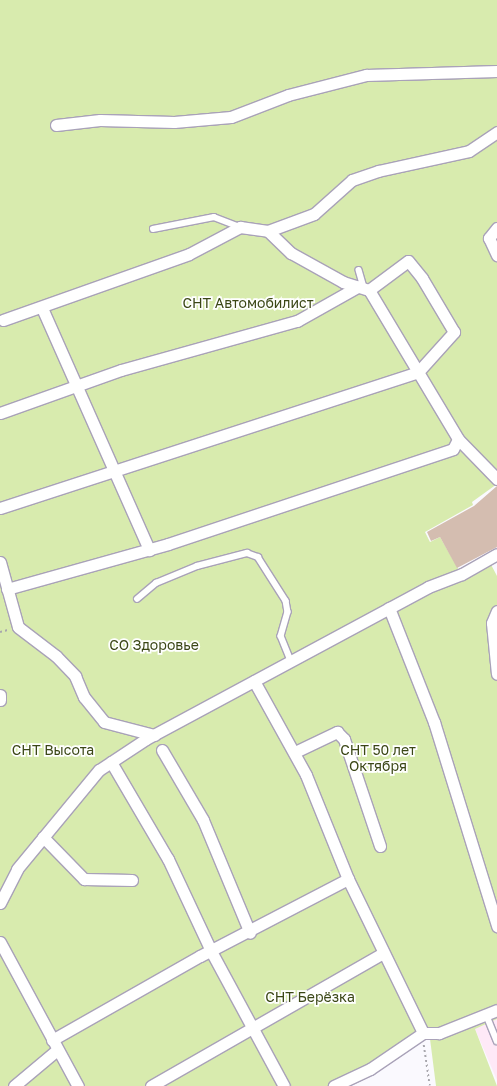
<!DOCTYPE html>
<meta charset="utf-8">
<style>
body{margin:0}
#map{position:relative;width:497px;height:1086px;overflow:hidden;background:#faf9fe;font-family:"Golos Text",sans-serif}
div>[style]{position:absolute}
.industrial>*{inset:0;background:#fee9f7}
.green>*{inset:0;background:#d8ebae}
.building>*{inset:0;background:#d4bdb0}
.path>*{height:1.5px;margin-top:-0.75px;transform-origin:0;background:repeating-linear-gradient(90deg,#a8a7ad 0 2px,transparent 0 5px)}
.roads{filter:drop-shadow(1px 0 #a9a2b8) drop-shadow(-1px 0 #a9a2b8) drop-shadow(0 1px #a9a2b8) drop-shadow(0 -1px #a9a2b8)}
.service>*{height:5.5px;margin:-2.75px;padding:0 2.75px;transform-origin:2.75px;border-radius:2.75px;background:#fff}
.minor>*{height:11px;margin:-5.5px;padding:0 5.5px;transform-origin:5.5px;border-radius:5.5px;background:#fff}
span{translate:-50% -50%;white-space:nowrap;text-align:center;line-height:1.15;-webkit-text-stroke:3.5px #fff;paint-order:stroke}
.park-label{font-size:14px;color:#3b4716}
</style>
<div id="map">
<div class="industrial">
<div style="clip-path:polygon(497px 1019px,497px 1080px,475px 1029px)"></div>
</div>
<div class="green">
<div style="clip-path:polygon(0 0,497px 0,497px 484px,472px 502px,473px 505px,425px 532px,430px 542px,440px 537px,460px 572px,487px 557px,497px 576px,497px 1019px,475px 1029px,497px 1086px,436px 1086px,429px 1031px,333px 1086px,0 1086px)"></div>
</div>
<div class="building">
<div style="clip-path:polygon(497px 486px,497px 547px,457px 568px,440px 537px,431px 541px,427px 532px,474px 506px)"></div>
</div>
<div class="path">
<div style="left:0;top:632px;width:8px;rotate:-14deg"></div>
<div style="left:424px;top:1045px;width:41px;rotate:81.7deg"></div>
</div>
<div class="roads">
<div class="service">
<div style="left:153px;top:229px;width:62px;rotate:-11.1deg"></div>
<div style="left:214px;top:217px;width:28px;rotate:21deg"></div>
<div style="left:359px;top:270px;width:19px;rotate:74deg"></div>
<div style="left:137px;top:599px;width:25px;rotate:-40deg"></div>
<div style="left:156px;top:583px;width:44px;rotate:-22.5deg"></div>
<div style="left:197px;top:566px;width:52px;rotate:-14.6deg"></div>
<div style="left:247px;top:553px;width:12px;rotate:20deg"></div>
<div style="left:258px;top:557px;width:52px;rotate:57.5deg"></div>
<div style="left:286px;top:601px;width:11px;rotate:80deg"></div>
<div style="left:288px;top:612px;width:25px;rotate:106deg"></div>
<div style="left:281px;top:636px;width:27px;rotate:68deg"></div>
<div style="left:487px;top:1016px;width:27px;rotate:68deg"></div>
</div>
<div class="minor">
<div style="left:56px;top:125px;width:44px;rotate:-6.5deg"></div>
<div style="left:100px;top:120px;width:74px;rotate:1.5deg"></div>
<div style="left:174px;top:122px;width:57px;rotate:-5deg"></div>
<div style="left:231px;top:117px;width:61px;rotate:-21.1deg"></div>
<div style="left:288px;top:95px;width:81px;rotate:-14.4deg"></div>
<div style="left:366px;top:75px;width:131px;rotate:-1.7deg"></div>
<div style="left:497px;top:228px;width:13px;rotate:129deg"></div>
<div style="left:489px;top:238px;width:19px;rotate:65deg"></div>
<div style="left:268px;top:231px;width:32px;rotate:44deg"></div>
<div style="left:291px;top:253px;width:60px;rotate:29.1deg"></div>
<div style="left:343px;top:282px;width:27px;rotate:17deg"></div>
<div style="left:369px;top:290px;width:174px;rotate:59.1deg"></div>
<div style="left:458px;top:439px;width:56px;rotate:45.7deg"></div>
<div style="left:42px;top:308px;width:265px;rotate:66.1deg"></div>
<div style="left:3px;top:320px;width:197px;rotate:-19.5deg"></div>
<div style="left:189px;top:254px;width:58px;rotate:-27.9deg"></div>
<div style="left:240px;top:227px;width:28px;rotate:8deg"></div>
<div style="left:268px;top:231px;width:49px;rotate:-20.3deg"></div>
<div style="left:314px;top:214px;width:51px;rotate:-41.8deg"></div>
<div style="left:352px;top:180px;width:28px;rotate:-19deg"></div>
<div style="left:378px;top:171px;width:93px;rotate:-12.4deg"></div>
<div style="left:469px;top:151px;width:34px;rotate:-34deg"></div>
<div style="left:0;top:413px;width:128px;rotate:-19.6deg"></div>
<div style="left:121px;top:370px;width:183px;rotate:-15.6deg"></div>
<div style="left:297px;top:321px;width:71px;rotate:-29.4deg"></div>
<div style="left:0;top:508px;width:440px;rotate:-18deg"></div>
<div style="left:418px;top:372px;width:54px;rotate:-48deg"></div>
<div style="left:454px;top:332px;width:63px;rotate:-120.7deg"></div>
<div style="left:422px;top:278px;width:22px;rotate:-129deg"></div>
<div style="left:408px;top:261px;width:49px;rotate:143.4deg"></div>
<div style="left:0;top:562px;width:67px;rotate:74.5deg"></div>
<div style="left:18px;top:627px;width:48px;rotate:37.3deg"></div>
<div style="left:56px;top:656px;width:28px;rotate:46deg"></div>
<div style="left:75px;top:676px;width:23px;rotate:67deg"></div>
<div style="left:84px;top:697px;width:32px;rotate:51deg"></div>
<div style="left:104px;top:722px;width:52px;rotate:14.6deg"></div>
<div style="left:7px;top:589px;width:167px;rotate:-15.6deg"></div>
<div style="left:168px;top:544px;width:300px;rotate:-18.4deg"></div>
<div style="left:453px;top:449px;width:11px;rotate:-63deg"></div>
<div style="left:389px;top:608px;width:123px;rotate:68.5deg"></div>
<div style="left:434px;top:722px;width:214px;rotate:72.8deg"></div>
<div style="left:497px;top:611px;width:13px;rotate:113deg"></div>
<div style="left:492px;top:623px;width:51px;rotate:84.4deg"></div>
<div style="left:254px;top:681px;width:107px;rotate:61deg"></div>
<div style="left:306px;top:775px;width:112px;rotate:68deg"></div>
<div style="left:348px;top:879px;width:171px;rotate:64deg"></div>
<div style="left:423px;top:1033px;width:64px;rotate:145.8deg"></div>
<div style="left:370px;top:1069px;width:40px;rotate:155deg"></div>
<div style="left:0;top:695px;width:5px;rotate:90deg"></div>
<div style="left:162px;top:750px;width:81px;rotate:59.6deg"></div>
<div style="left:203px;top:820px;width:122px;rotate:67.4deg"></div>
<div style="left:295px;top:752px;width:47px;rotate:-25.5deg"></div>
<div style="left:337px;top:732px;width:10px;rotate:45deg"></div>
<div style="left:344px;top:739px;width:113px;rotate:71.4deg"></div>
<div style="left:111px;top:762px;width:113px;rotate:59.6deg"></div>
<div style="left:168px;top:859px;width:104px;rotate:64.9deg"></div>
<div style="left:212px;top:953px;width:151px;rotate:61.6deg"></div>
<div style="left:43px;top:837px;width:59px;rotate:45.7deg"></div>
<div style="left:84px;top:879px;width:48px;rotate:1.2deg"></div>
<div style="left:0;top:903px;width:38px;rotate:-63deg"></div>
<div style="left:17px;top:869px;width:129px;rotate:-50.4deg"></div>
<div style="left:99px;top:770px;width:56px;rotate:-33.4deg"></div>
<div style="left:146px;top:739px;width:320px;rotate:-28.3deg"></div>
<div style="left:428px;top:587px;width:36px;rotate:-21deg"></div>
<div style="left:462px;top:574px;width:40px;rotate:-29.7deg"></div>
<div style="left:0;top:942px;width:164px;rotate:61.6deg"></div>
<div style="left:423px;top:1033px;width:16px"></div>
<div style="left:439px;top:1033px;width:62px;rotate:-21.6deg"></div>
<div style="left:52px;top:1040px;width:170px;rotate:-29.6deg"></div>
<div style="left:200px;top:956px;width:167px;rotate:-27.5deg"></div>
<div style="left:14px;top:1086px;width:56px;rotate:-39.9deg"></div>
<div style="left:151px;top:1086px;width:267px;rotate:-29.8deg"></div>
</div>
</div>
<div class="park-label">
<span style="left:248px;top:303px">СНТ Автомобилист</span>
<span style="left:154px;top:645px">СО Здоровье</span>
<span style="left:53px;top:750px">СНТ Высота</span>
<span style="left:378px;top:758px">СНТ 50 лет<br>Октября</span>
<span style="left:310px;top:997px">СНТ Берёзка</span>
</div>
</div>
